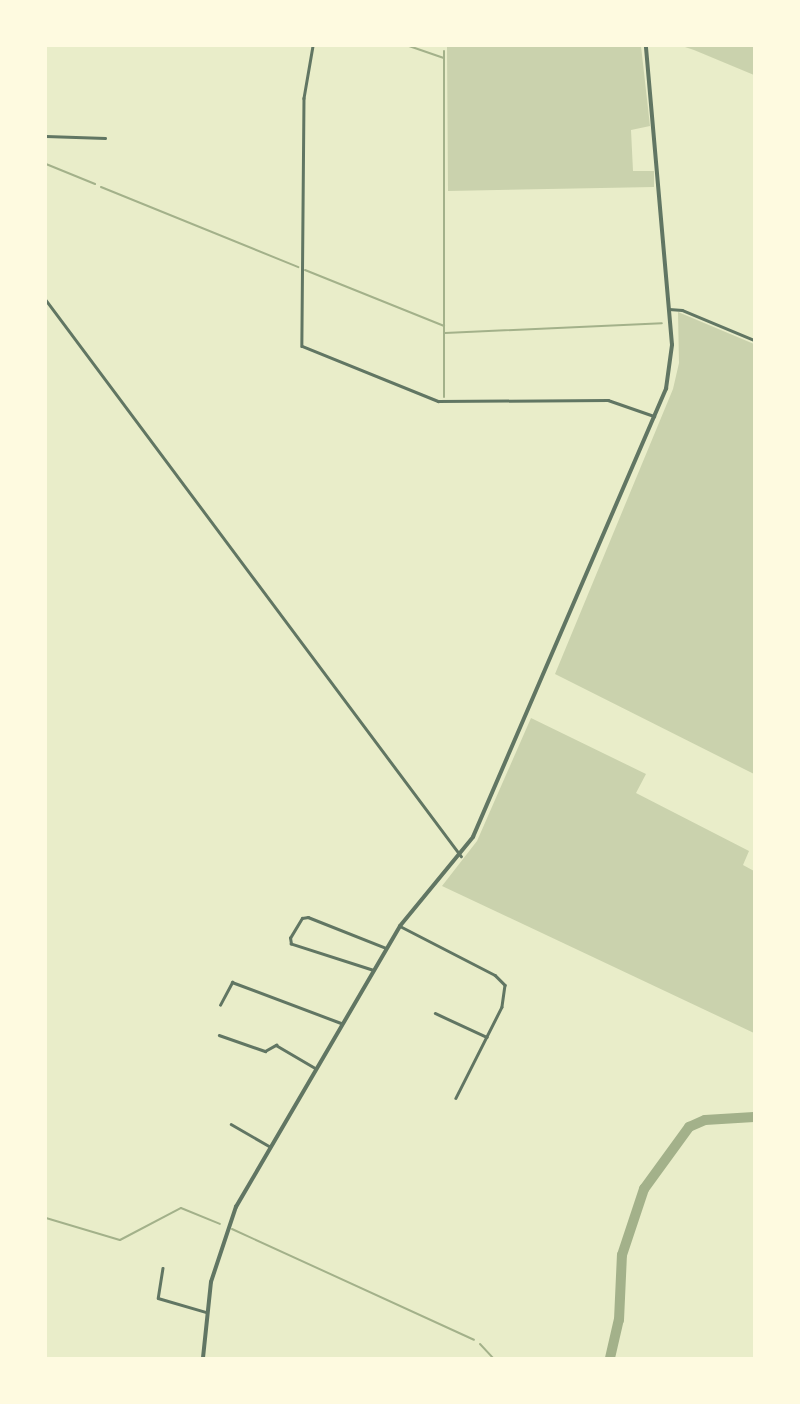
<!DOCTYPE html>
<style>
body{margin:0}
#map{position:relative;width:800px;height:1404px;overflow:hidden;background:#e9edc9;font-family:"Asap Condensed",sans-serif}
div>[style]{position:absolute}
.green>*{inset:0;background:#cad2ad}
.stream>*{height:2px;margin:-1px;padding:0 1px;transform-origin:1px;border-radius:1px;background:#a3b18a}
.river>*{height:10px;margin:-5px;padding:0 5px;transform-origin:5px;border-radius:5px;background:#a3b18a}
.minor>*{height:2.5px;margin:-1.25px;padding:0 1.25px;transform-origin:1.25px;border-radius:1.25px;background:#617663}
.tertiary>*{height:3.5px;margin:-1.75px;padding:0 1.75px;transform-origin:1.75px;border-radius:1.75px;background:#617663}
span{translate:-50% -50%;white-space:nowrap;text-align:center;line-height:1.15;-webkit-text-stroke:7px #fefae0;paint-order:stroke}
.frame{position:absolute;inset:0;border:47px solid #fefae0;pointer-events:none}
</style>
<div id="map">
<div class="green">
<div style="clip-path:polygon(447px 46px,641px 46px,650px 126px,631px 130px,633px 171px,654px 171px,654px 187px,448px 191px)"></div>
<div style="clip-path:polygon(682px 46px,754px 46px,754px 75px,694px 50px)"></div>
<div style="clip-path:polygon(678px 312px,754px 344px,754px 774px,555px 674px,673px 389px,679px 363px)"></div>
<div style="clip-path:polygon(531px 718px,646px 774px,636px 793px,749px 851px,743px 865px,754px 871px,754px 1033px,442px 886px,477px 841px)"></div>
</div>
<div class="stream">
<div style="left:409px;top:46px;width:36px;rotate:19deg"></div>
<div style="left:444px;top:51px;width:346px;rotate:90deg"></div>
<div style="left:46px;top:164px;width:53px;rotate:22.2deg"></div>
<div style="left:101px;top:187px;width:213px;rotate:22.1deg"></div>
<div style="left:305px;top:270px;width:150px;rotate:21.9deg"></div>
<div style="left:445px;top:333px;width:217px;rotate:-2.6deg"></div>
<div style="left:46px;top:1218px;width:77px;rotate:16.6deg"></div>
<div style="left:120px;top:1240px;width:69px;rotate:-27.7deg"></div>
<div style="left:181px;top:1208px;width:42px;rotate:22.3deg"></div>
<div style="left:232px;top:1229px;width:266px;rotate:24.6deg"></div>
<div style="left:480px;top:1344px;width:19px;rotate:47deg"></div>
</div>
<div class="river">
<div style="left:610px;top:1358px;width:39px;rotate:-77deg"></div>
<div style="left:619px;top:1320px;width:65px;rotate:-87.4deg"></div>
<div style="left:622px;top:1255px;width:70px;rotate:-71.6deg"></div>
<div style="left:644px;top:1189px;width:77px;rotate:-54deg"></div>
<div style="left:689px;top:1127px;width:17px;rotate:-24deg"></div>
<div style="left:705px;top:1120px;width:49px;rotate:-3.5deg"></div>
</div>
<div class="minor">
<div style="left:313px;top:46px;width:53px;rotate:99.8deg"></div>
<div style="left:304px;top:98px;width:248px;rotate:90.5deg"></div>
<div style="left:302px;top:346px;width:147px;rotate:22deg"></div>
<div style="left:438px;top:401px;width:170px;rotate:-0.3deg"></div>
<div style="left:608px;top:400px;width:49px;rotate:19.2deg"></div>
<div style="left:46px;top:136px;width:59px;rotate:1.9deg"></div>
<div style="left:46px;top:300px;width:694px;rotate:53.26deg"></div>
<div style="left:669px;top:309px;width:13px;rotate:4deg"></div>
<div style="left:682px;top:310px;width:78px;rotate:22.6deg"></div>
<div style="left:400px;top:926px;width:107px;rotate:27.3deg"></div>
<div style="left:495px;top:975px;width:14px;rotate:45deg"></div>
<div style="left:505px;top:985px;width:22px;rotate:98deg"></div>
<div style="left:502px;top:1007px;width:102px;rotate:116.8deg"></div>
<div style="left:372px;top:970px;width:85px;rotate:-162.2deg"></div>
<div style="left:291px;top:944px;width:6px;rotate:-99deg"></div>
<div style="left:290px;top:938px;width:23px;rotate:-59deg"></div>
<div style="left:302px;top:918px;width:6px;rotate:-9deg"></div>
<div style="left:308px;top:917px;width:84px;rotate:21.7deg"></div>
<div style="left:220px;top:1005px;width:26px;rotate:-62deg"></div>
<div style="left:232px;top:982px;width:116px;rotate:20.6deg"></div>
<div style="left:435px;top:1013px;width:57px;rotate:24.8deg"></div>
<div style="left:219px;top:1035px;width:49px;rotate:19.2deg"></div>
<div style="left:265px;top:1051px;width:13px;rotate:-29deg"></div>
<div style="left:276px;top:1045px;width:45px;rotate:30.5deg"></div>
<div style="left:231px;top:1124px;width:44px;rotate:30.1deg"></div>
<div style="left:163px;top:1268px;width:30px;rotate:99deg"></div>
<div style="left:158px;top:1298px;width:50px;rotate:16.3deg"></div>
</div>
<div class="tertiary">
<div style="left:203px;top:1358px;width:76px;rotate:-84deg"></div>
<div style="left:211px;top:1282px;width:79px;rotate:-71.6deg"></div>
<div style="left:236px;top:1207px;width:325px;rotate:-59.7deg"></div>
<div style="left:400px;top:926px;width:115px;rotate:-50.6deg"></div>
<div style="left:473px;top:837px;width:488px;rotate:-66.7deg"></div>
<div style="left:666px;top:389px;width:44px;rotate:-82.2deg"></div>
<div style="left:672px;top:345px;width:300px;rotate:-95deg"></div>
</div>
<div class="frame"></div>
</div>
